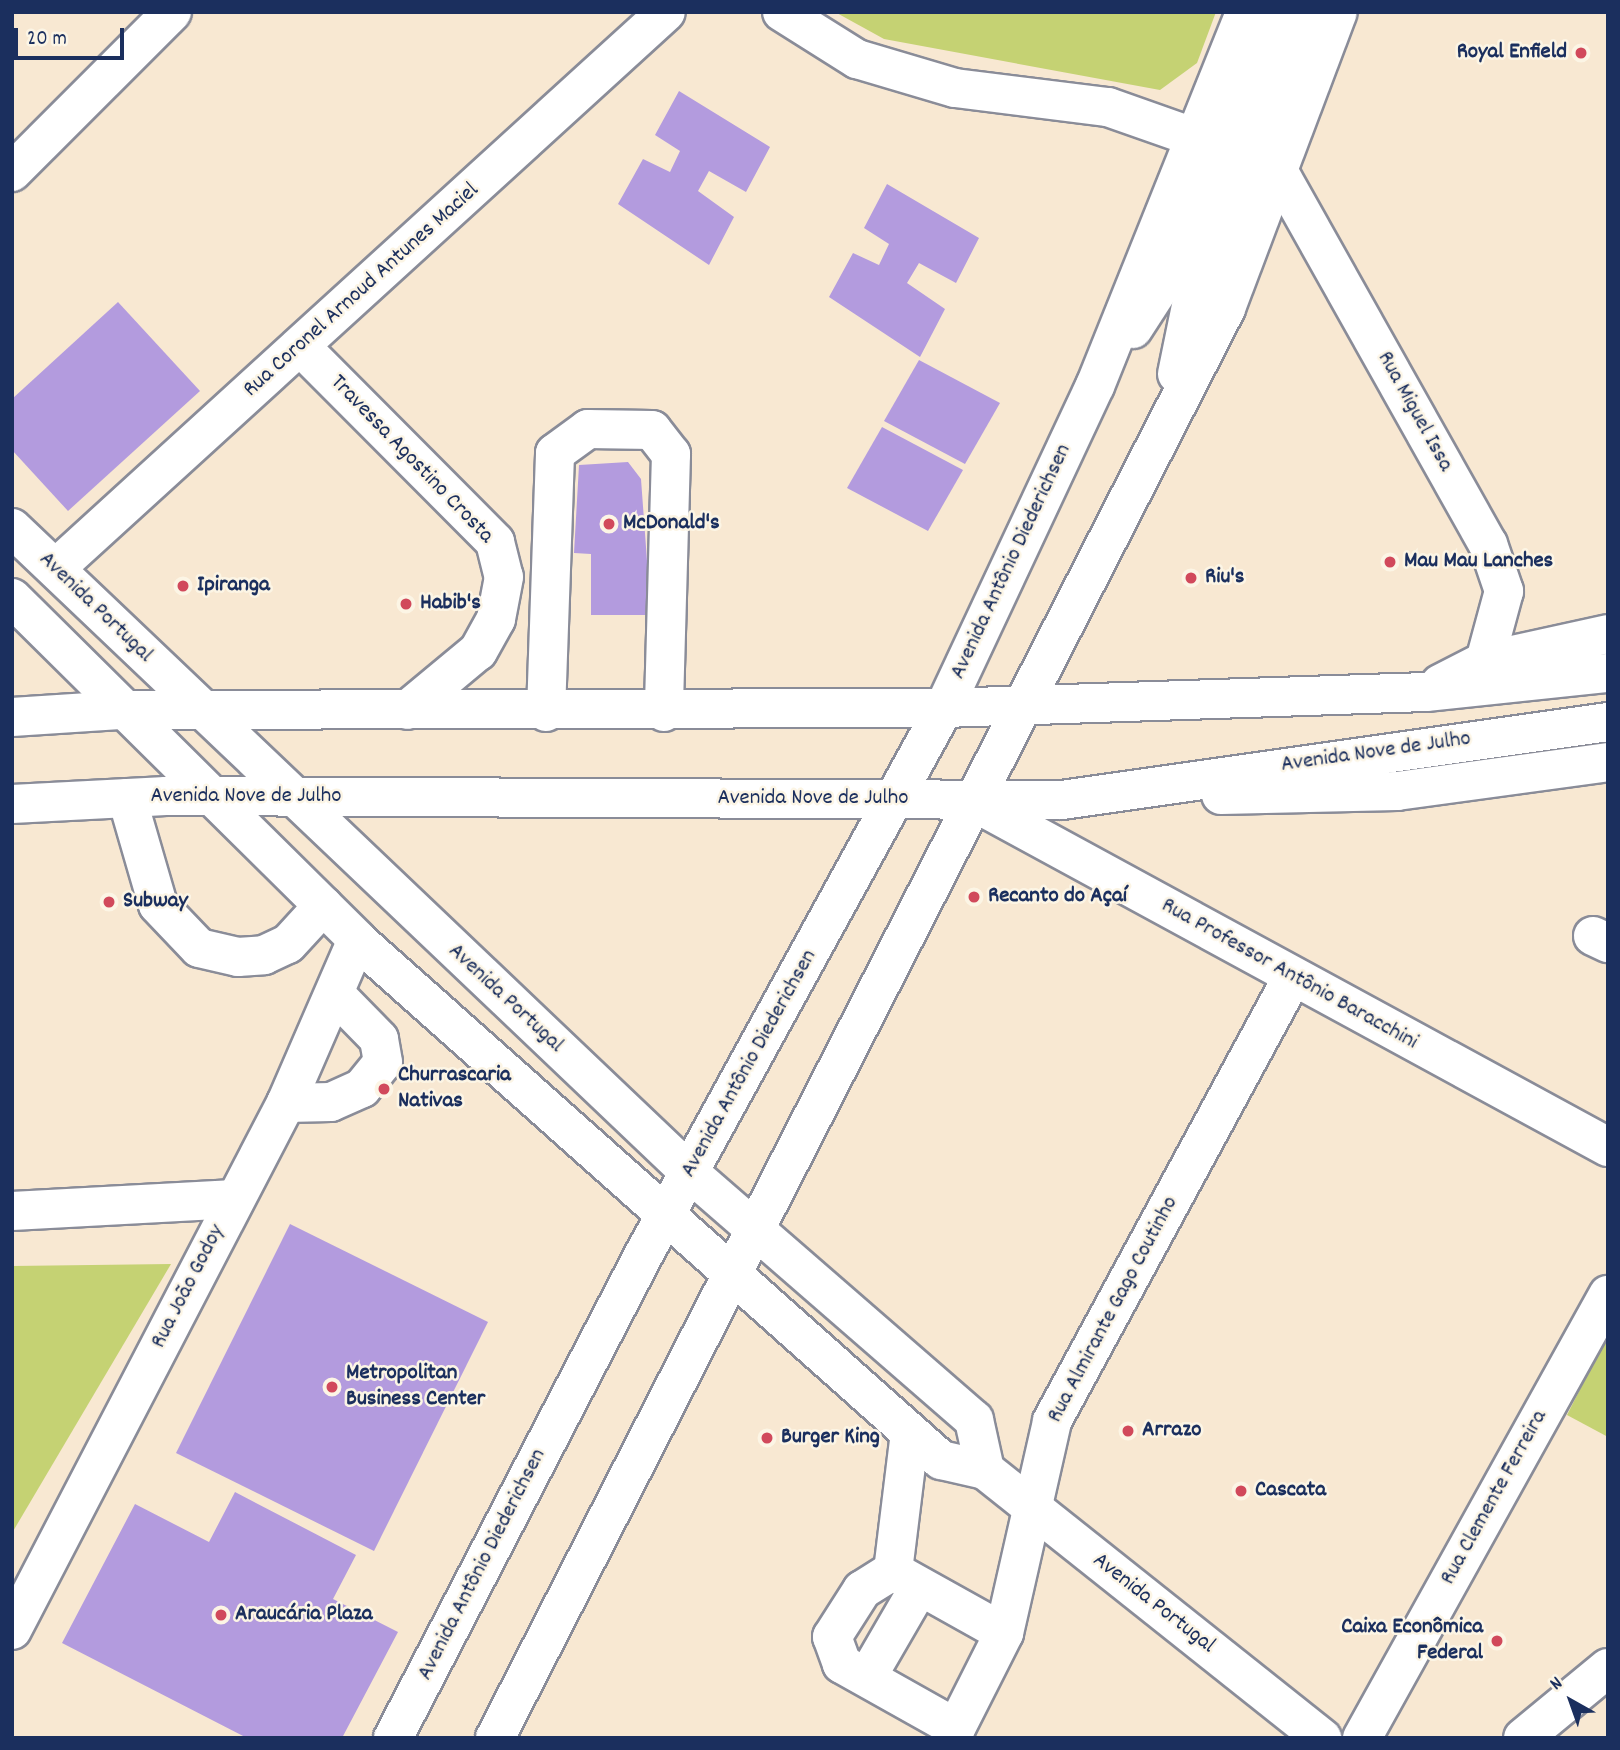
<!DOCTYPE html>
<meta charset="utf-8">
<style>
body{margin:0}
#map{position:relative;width:1620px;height:1750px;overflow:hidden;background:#f8e8d2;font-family:Dekko,sans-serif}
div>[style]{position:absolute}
.green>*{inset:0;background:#c5d273}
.building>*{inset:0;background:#b39bde}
.roads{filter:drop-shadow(2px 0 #8a8c98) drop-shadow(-2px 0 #8a8c98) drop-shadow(0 2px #8a8c98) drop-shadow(0 -2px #8a8c98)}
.minor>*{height:38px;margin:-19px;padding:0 19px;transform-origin:19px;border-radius:19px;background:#fff}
.major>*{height:38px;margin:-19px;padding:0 19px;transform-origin:19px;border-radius:19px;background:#fff}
.dots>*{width:19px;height:19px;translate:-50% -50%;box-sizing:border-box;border:4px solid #fcf5e5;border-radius:50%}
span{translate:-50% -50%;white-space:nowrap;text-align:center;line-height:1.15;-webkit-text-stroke:5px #fcf5e5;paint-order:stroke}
.poi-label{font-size:23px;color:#1b2f5e;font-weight:700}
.right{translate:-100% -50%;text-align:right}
.left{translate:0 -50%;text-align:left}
.street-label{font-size:23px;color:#1b2f5e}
.frame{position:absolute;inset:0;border:14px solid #1b2f5e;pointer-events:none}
.north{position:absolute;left:1536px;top:1666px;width:70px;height:70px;-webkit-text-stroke:5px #fcf5e5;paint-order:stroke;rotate:320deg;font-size:19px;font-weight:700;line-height:28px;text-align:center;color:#1b2f5e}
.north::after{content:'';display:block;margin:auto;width:24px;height:32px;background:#1b2f5e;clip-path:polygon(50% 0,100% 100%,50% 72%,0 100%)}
.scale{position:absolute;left:14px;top:28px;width:110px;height:32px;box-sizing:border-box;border:4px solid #1b2f5e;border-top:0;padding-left:9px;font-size:21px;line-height:24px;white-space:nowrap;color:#1b2f5e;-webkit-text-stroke:5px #fcf5e5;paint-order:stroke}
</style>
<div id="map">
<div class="green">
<div style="clip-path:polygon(835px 12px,1216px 12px,1197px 63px,1160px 90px,884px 39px)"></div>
<div style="clip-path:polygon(171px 1264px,12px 1533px,12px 1266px)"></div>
<div style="clip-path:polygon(1608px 1334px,1608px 1437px,1567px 1415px)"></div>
</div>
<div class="building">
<div style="clip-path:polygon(679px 91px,770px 147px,746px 192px,709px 171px,698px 191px,734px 217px,709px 265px,618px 204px,643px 159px,670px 172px,680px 151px,655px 135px)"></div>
<div style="clip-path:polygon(887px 184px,979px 238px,956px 283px,919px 263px,907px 283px,945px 309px,920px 357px,829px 297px,853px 253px,879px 265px,889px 244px,864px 228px)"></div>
<div style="clip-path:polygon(118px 302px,200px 391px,68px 511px,12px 450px,12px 399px)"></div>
<div style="clip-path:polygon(919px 360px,1000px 403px,965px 464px,884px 421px)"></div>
<div style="clip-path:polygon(882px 427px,963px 470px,928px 531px,847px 488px)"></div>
<div style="clip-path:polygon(628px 462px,641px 479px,651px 615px,591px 615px,591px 554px,574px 553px,579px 465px)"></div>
<div style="clip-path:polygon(290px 1224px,488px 1322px,374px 1551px,176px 1453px)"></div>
<div style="clip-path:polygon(235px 1492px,356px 1555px,333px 1599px,398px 1632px,342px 1738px,247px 1738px,62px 1643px,135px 1504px,209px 1542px)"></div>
</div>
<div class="roads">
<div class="minor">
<div style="left:782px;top:12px;width:89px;rotate:32.1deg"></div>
<div style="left:857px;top:59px;width:102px;rotate:16.5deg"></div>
<div style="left:955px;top:88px;width:154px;rotate:7.1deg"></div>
<div style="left:1108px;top:107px;width:93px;rotate:19.4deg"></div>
<div style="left:12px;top:172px;width:226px;rotate:-45deg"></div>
<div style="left:1279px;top:172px;width:427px;rotate:60.7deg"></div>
<div style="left:1488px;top:544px;width:50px;rotate:71.2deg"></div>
<div style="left:1504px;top:591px;width:73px;rotate:105.2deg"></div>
<div style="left:301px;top:347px;width:275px;rotate:45.1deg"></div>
<div style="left:495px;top:542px;width:36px;rotate:76deg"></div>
<div style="left:504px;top:577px;width:43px;rotate:100.8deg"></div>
<div style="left:496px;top:619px;width:37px;rotate:119deg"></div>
<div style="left:478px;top:651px;width:92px;rotate:140.3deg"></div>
<div style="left:56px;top:568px;width:825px;rotate:-42.35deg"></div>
<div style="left:546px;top:712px;width:259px;rotate:-88deg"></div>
<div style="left:555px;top:453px;width:41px;rotate:-36deg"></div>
<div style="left:588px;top:429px;width:64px;rotate:0.9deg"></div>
<div style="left:652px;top:430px;width:31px;rotate:52deg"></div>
<div style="left:671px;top:454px;width:258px;rotate:91.6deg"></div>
<div style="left:127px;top:798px;width:111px;rotate:73.8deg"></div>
<div style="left:158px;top:905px;width:59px;rotate:46.4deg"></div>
<div style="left:199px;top:948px;width:40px;rotate:13deg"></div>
<div style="left:238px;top:957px;width:26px;rotate:-4deg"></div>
<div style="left:264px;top:955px;width:26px;rotate:-25deg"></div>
<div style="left:288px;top:944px;width:52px;rotate:-47.4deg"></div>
<div style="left:972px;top:801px;width:724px;rotate:28.55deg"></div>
<div style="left:1593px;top:936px;width:17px;rotate:25deg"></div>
<div style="left:286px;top:1103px;width:45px;rotate:-1.3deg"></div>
<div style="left:331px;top:1102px;width:34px;rotate:-24deg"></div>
<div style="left:362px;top:1088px;width:33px;rotate:-51deg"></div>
<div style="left:383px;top:1062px;width:23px;rotate:-100deg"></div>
<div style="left:379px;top:1039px;width:63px;rotate:-134.4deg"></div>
<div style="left:12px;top:1211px;width:223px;rotate:-3.1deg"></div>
<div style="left:893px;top:1571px;width:139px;rotate:-83deg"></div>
<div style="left:12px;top:1630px;width:594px;rotate:-62.53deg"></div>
<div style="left:286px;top:1103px;width:178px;rotate:-66.5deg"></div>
<div style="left:867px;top:1677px;width:102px;rotate:-59.9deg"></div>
<div style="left:956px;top:1728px;width:131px;rotate:-150.7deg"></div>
<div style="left:842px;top:1664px;width:29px;rotate:-110deg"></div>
<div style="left:832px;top:1637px;width:56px;rotate:-57.4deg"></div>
<div style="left:862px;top:1590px;width:36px;rotate:-32deg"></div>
<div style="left:893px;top:1571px;width:127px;rotate:29.2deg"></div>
<div style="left:951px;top:1738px;width:118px;rotate:-63.2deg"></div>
<div style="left:1004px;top:1633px;width:217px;rotate:-77.2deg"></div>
<div style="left:1052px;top:1421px;width:504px;rotate:-61.55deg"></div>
<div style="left:1362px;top:1738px;width:507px;rotate:-60.96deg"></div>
<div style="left:1523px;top:1738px;width:110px;rotate:-39.5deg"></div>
</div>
<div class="major">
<div style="left:1133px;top:329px;width:61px;rotate:-57.1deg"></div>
<div style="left:1166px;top:278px;width:289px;rotate:-67.2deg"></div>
<div style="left:1177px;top:374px;width:85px;rotate:-78.4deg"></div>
<div style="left:1194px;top:291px;width:303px;rotate:-67.2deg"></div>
<div style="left:12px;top:528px;width:936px;rotate:43.57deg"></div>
<div style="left:690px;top:1173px;width:376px;rotate:41deg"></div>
<div style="left:974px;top:1420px;width:51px;rotate:77.6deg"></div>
<div style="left:12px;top:598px;width:486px;rotate:44.7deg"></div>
<div style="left:357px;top:940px;width:782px;rotate:41.68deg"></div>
<div style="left:941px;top:1460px;width:45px;rotate:12.8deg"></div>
<div style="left:985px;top:1470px;width:431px;rotate:38.5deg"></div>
<div style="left:1440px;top:684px;width:51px;rotate:-27.1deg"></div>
<div style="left:1485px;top:661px;width:126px;rotate:-12.4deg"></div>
<div style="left:12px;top:717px;width:108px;rotate:-3.7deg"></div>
<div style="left:120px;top:710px;width:824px;rotate:-0.14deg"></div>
<div style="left:944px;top:708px;width:482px;rotate:-1.9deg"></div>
<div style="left:1426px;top:692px;width:183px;rotate:-6deg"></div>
<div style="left:1221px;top:795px;width:176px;rotate:-1.3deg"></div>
<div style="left:1397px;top:791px;width:213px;rotate:-7.8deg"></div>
<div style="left:12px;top:804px;width:154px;rotate:-3deg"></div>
<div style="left:166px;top:796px;width:896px;rotate:0.26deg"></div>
<div style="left:1062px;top:800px;width:552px;rotate:-8.13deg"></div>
<div style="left:393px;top:1738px;width:545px;rotate:-62.59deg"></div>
<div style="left:644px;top:1254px;width:623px;rotate:-61.21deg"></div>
<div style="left:944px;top:708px;width:356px;rotate:-64.9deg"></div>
<div style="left:1095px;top:386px;width:403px;rotate:-68.1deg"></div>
<div style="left:495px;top:1738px;width:1606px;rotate:-62.92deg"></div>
<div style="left:1226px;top:308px;width:316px;rotate:-69.3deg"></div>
</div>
</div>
<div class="dots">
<div style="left:1581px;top:53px;background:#d1495b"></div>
<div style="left:609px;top:524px;background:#d1495b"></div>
<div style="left:1390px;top:562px;background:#d1495b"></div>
<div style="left:1191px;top:578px;background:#d1495b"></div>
<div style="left:183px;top:586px;background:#d1495b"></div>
<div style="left:406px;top:604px;background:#d1495b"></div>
<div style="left:974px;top:897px;background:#d1495b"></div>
<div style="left:109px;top:902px;background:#d1495b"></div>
<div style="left:384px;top:1089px;background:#d1495b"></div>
<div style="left:332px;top:1387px;background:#d1495b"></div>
<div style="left:1128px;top:1431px;background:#d1495b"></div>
<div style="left:767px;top:1438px;background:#d1495b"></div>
<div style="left:1241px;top:1491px;background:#d1495b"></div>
<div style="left:221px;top:1615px;background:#d1495b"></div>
<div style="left:1497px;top:1641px;background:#d1495b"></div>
</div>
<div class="poi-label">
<span class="right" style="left:1567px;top:53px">Royal Enfield</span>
<span class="left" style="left:623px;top:524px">McDonald's</span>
<span class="left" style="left:1404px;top:562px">Mau Mau Lanches</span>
<span class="left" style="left:1205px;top:578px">Riu's</span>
<span class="left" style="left:197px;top:586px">Ipiranga</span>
<span class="left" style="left:420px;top:604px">Habib's</span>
<span class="left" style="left:988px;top:897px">Recanto do Açaí</span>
<span class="left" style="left:123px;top:902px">Subway</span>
<span class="left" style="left:398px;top:1089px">Churrascaria<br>Nativas</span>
<span class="left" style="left:346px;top:1387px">Metropolitan<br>Business Center</span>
<span class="left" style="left:1142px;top:1431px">Arrazo</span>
<span class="left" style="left:781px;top:1438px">Burger King</span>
<span class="left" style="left:1255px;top:1491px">Cascata</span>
<span class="left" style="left:235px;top:1615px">Araucária Plaza</span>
<span class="right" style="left:1483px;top:1641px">Caixa Econômica<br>Federal</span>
</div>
<div class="street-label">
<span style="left:362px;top:291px;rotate:-42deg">Rua Coronel Arnoud Antunes Maciel</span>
<span style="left:1414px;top:412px;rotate:61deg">Rua Miguel Issa</span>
<span style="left:411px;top:460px;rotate:46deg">Travessa Agostino Crosta</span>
<span style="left:1012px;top:562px;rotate:-65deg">Avenida Antônio Diederichsen</span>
<span style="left:95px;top:608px;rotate:44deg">Avenida Portugal</span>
<span style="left:1376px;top:753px;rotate:-8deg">Avenida Nove de Julho</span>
<span style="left:246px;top:797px">Avenida Nove de Julho</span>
<span style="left:813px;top:799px">Avenida Nove de Julho</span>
<span style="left:1289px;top:975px;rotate:29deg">Rua Professor Antônio Baracchini</span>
<span style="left:505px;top:999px;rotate:43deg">Avenida Portugal</span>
<span style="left:750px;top:1064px;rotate:-61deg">Avenida Antônio Diederichsen</span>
<span style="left:189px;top:1287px;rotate:-63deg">Rua João Godoy</span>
<span style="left:1114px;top:1310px;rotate:-62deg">Rua Almirante Gago Coutinho</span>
<span style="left:1495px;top:1498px;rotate:-61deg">Rua Clemente Ferreira</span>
<span style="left:483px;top:1565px;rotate:-63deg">Avenida Antônio Diederichsen</span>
<span style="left:1153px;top:1604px;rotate:38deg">Avenida Portugal</span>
</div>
<div class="frame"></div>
<div class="north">N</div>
<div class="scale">20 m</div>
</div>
